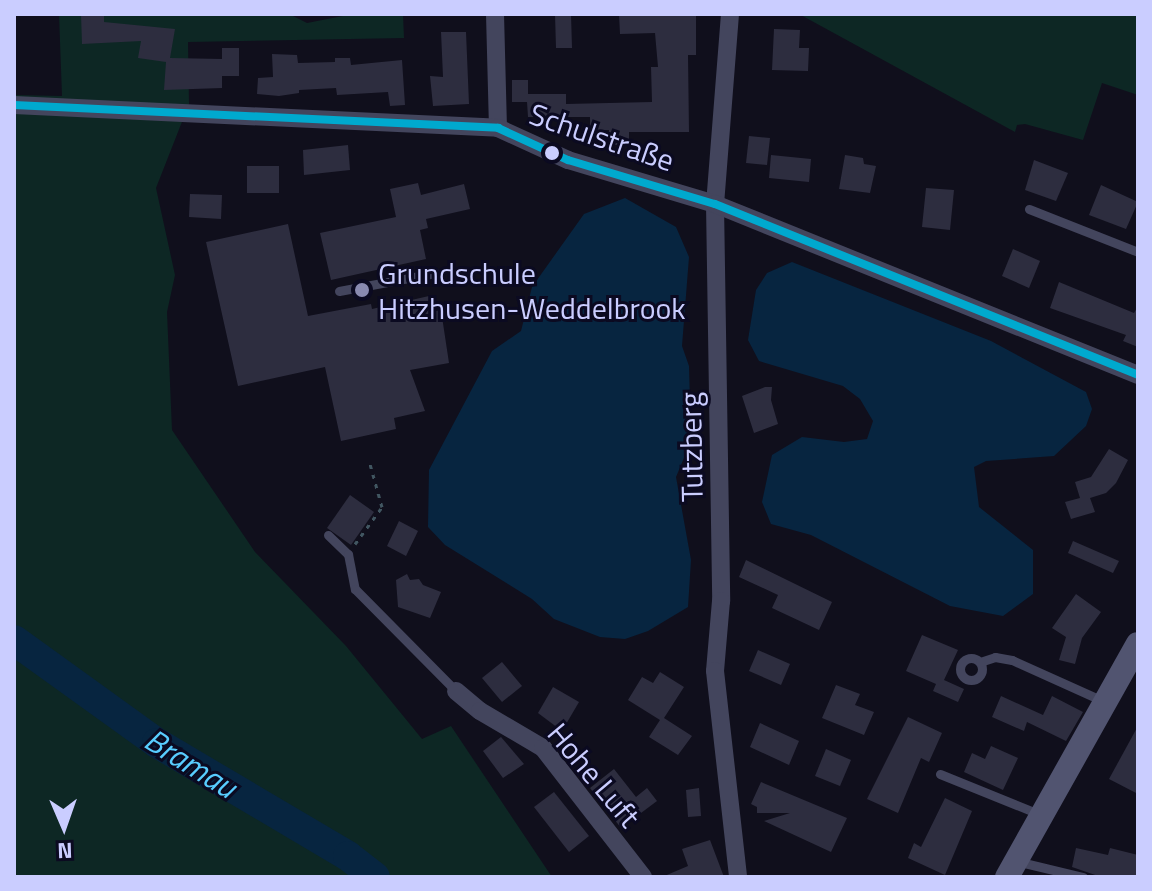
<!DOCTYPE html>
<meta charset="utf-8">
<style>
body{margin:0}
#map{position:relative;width:1152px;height:891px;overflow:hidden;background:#100f1c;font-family:"Titillium Web",sans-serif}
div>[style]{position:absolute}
.green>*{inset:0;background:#0d2724}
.water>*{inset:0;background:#072540}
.river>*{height:30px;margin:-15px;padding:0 15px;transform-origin:15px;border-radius:15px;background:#072540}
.building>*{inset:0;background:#2d2d3f}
.path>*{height:3px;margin-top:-1.5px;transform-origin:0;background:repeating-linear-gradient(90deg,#415661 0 4px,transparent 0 10px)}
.lane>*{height:9px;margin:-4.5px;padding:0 4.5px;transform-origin:4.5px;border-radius:4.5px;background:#43455d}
.lane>.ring{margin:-4.5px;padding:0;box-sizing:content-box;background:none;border:9px solid #43455d;border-radius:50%}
.street>*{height:18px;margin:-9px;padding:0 9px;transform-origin:9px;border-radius:9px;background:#43455d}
.secondary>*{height:24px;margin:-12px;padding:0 12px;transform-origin:12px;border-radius:12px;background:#515470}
.bus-1>*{height:8px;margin:-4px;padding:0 4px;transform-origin:4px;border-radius:4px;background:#00a9ce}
.dots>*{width:22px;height:22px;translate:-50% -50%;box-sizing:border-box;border:4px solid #0b0a21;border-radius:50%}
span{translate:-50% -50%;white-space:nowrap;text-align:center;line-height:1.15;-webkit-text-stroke:6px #0b0a21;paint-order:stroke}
.street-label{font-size:30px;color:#cacdff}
.poi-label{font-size:30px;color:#cacdff}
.left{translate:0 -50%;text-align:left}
.water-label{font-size:32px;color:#58cdff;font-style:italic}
.frame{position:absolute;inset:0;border:16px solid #cacdff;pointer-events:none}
.north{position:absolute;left:24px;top:787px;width:80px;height:80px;-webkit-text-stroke:6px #0b0a21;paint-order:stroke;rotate:178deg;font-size:22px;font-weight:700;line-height:32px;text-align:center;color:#cacdff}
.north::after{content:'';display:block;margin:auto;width:28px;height:36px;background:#cacdff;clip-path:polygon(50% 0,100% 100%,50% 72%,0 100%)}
</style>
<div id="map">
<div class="green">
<div style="clip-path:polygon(59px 14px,289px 14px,307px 23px,353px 14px,403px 14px,404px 38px,188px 42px,189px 104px,156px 188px,175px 275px,167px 312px,172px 430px,255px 552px,346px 646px,422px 739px,451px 726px,552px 877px,14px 877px,14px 95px,62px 96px)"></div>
<div style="clip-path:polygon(799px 14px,1138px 14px,1138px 95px,1102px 83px,1083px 140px,1025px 124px,1017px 125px,1015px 132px)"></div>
</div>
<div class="water">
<div style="clip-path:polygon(625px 198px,676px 227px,689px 257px,682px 346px,689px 366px,691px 441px,676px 477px,691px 560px,688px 607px,648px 631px,625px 639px,600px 637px,554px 619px,532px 599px,445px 545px,428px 527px,429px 470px,492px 351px,521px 331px,532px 287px,584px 214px)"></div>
<div style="clip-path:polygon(792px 262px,991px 341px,1086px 392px,1092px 409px,1086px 426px,1054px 456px,986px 461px,974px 467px,979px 507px,1033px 550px,1033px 594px,1003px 616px,950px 606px,811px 535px,771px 524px,762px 502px,772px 455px,802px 437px,844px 442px,867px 439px,873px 421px,860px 399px,843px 386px,759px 361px,748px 340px,756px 290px,767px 273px)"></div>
</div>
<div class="river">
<div style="left:14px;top:640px;width:176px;rotate:35.8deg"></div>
<div style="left:157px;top:743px;width:222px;rotate:30.6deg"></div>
<div style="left:348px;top:856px;width:34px;rotate:38deg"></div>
</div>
<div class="building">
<div style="clip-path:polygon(81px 14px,104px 14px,104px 22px,175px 29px,170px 58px,222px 59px,222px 48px,239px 48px,239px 76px,222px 76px,222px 88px,164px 90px,166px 62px,138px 58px,141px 41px,82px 44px)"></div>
<div style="clip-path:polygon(555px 14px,571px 14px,572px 48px,556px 48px)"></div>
<div style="clip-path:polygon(619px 14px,696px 14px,696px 55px,688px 55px,689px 132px,629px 132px,629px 145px,608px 145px,609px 130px,590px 131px,590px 117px,528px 117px,527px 102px,512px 102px,512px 80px,528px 80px,528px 94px,566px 94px,566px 104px,652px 102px,651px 67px,658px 67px,655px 33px,620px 34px)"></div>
<div style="clip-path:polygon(774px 29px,800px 30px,799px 48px,809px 48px,808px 71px,772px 70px)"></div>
<div style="clip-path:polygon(441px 32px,466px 32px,469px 104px,433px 106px,430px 76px,443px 77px)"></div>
<div style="clip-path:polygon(272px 54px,297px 55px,298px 63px,335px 62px,335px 58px,350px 58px,351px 65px,402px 60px,405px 105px,390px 106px,388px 92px,337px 95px,336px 88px,299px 90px,299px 93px,279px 96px,257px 94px,258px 78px,273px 77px)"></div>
<div style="clip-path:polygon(749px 136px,770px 138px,767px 165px,746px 163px)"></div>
<div style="clip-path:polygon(348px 145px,350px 170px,304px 175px,303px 150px)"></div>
<div style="clip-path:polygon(771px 155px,811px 159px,809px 182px,769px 178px)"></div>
<div style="clip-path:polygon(845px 155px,863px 158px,864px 164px,876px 166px,870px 193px,839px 189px)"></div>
<div style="clip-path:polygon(1034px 160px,1068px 173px,1056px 201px,1025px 190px)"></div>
<div style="clip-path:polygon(247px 166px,279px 166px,279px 193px,247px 193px)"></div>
<div style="clip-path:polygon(418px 183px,421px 195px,464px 184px,470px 209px,426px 219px,428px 228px,420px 230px,426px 259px,331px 280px,320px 233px,396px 217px,390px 189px)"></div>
<div style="clip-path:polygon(1101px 185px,1138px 202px,1126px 229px,1089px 215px)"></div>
<div style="clip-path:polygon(926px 188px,954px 190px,950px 230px,922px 227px)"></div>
<div style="clip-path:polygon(190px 194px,222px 195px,221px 219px,189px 217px)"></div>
<div style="clip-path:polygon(288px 224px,308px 316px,371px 304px,372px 309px,429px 296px,432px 312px,441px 310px,449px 363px,410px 370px,425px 411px,394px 418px,396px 429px,341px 441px,325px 367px,238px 386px,206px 242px)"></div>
<div style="clip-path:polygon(1013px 249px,1040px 261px,1029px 288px,1002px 276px)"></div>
<div style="clip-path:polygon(1059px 282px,1134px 313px,1138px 306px,1138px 347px,1123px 341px,1126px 335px,1050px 308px)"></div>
<div style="clip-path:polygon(765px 387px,772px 387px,771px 400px,778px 424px,754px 433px,742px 396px)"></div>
<div style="clip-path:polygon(1109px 449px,1128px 460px,1116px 483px,1106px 493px,1090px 498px,1095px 512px,1071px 519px,1065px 502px,1080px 498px,1075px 482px,1091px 477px)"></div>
<div style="clip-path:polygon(350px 495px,374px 512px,351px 545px,327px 528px)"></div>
<div style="clip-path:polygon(399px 521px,418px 531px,406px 556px,387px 546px)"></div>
<div style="clip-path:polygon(1073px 541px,1119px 561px,1113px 573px,1068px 553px)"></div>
<div style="clip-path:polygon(746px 560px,832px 602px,819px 630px,772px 608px,778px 595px,739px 577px)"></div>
<div style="clip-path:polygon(407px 574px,410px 580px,419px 579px,423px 585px,441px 592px,430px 618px,398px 607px,396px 580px)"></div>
<div style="clip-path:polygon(1076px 594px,1101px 612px,1082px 638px,1075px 664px,1059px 660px,1066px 637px,1052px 628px)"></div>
<div style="clip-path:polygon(922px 635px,958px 650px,944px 680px,964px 689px,958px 702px,933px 691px,936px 684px,906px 671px)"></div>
<div style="clip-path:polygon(758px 650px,790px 664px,781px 685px,749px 671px)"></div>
<div style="clip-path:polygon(502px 662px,522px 686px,502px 702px,482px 678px)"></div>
<div style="clip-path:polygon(660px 672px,684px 687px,664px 718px,692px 736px,678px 755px,649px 737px,660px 720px,628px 700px,642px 677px,653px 683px)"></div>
<div style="clip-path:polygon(836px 685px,860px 694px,855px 705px,874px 712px,864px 735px,822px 718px)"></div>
<div style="clip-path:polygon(553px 687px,579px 702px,562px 731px,538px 713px)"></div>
<div style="clip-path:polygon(1001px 696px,1043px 715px,1052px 696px,1083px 712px,1066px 741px,1027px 722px,1024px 731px,992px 717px)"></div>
<div style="clip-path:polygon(908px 717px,942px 733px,929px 762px,921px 758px,898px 813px,867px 799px)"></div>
<div style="clip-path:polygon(760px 723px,799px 741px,789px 765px,750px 747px)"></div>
<div style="clip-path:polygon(1138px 726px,1138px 794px,1109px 779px)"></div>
<div style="clip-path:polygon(501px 737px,524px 764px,503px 778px,483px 751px)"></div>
<div style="clip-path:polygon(991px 746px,1018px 758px,1003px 790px,964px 772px,972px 753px,985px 759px)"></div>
<div style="clip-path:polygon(826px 749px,851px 760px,840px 786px,815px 776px)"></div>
<div style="clip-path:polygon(614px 769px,636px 797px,647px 788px,657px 801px,621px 828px,590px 788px)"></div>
<div style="clip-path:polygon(761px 782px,847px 818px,831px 852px,764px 821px,790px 813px,757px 813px,757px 807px,751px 804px)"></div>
<div style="clip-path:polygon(699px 788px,701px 816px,688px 817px,686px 790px)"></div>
<div style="clip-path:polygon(554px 792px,589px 836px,569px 852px,534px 807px)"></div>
<div style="clip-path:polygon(945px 798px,972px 811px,945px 875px,908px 858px,914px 843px,921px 847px)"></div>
<div style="clip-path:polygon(710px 840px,724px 877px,662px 877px,688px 866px,682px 849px)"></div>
<div style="clip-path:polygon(1076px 848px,1108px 855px,1110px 848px,1138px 855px,1138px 877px,1101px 877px,1072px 867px)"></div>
</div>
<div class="path">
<div style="left:355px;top:544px;width:46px;rotate:-53.9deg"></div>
<div style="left:382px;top:507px;width:49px;rotate:-105.5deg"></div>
</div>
<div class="lane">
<div style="left:1029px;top:209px;width:117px;rotate:21.5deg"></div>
<div style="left:339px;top:291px;width:98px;rotate:-10.6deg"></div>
<div style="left:328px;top:535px;width:28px;rotate:44deg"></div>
<div style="left:348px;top:554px;width:36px;rotate:79deg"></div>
<div style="left:355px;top:589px;width:144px;rotate:45.3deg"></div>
<div class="ring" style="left:960px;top:658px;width:13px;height:13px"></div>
<div style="left:980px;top:662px;width:16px;rotate:-18deg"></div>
<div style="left:995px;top:657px;width:17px;rotate:10deg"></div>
<div style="left:1012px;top:660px;width:102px;rotate:24.3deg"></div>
<div style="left:940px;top:774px;width:107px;rotate:22deg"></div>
<div style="left:1020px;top:862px;width:65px;rotate:13.4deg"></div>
</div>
<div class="street">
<div style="left:495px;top:14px;width:114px;rotate:88.5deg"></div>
<div style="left:730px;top:14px;width:191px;rotate:94.5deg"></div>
<div style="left:715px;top:204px;width:397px;rotate:89.1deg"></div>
<div style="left:721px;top:601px;width:70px;rotate:94.9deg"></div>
<div style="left:715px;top:671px;width:207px;rotate:83.6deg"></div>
<div style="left:14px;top:105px;width:485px;rotate:2.7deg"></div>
<div style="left:498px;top:128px;width:77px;rotate:24.6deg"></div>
<div style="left:568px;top:160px;width:153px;rotate:16.7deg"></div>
<div style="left:715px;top:204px;width:456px;rotate:22deg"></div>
<div style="left:456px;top:691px;width:31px;rotate:40deg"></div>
<div style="left:480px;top:711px;width:73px;rotate:30.4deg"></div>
<div style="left:543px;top:748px;width:163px;rotate:52.2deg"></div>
</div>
<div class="secondary">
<div style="left:1007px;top:877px;width:267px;rotate:-60.7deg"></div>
</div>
<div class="bus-1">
<div style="left:14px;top:105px;width:485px;rotate:2.7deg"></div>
<div style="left:498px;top:128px;width:77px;rotate:24.6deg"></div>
<div style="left:568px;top:160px;width:153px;rotate:16.7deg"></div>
<div style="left:715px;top:204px;width:456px;rotate:22deg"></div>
</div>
<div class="dots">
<div style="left:552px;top:153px;background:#cacdff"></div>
<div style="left:362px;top:290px;background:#898ab0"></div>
</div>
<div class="street-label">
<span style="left:602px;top:137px;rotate:19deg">Schulstraße</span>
<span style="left:691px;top:447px;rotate:-91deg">Tutzberg</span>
<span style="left:594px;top:775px;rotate:50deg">Hohe Luft</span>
</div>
<div class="poi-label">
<span class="left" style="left:378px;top:290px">Grundschule<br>Hitzhusen-Weddelbrook</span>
</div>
<div class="water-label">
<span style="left:191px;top:763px;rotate:32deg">Bramau</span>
</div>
<div class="frame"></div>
<div class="north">N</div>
</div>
